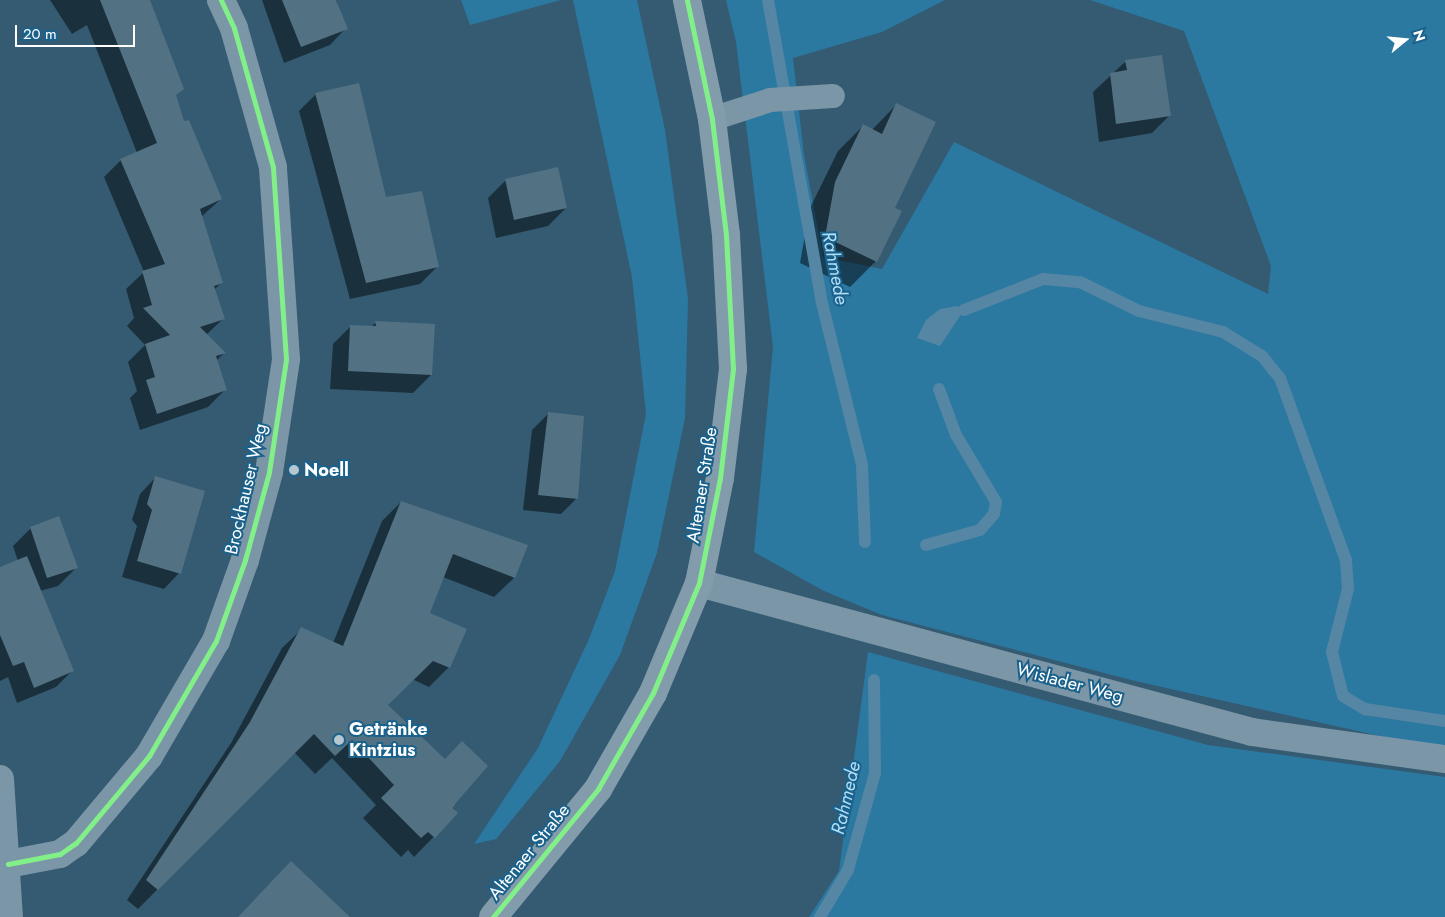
<!DOCTYPE html>
<meta charset="utf-8">
<style>
body{margin:0}
#map{position:relative;width:1445px;height:917px;overflow:hidden;background:#345b72;font-family:Jost,sans-serif}
div>[style]{position:absolute}
.green>*{inset:0;background:#2b78a1}
.water>*{inset:0;background:#5586a3}
.shadow>*{inset:0;background:#0007}
.stream>*{height:12px;margin:-6px;padding:0 6px;transform-origin:6px;border-radius:6px;background:#5586a3}
.building>*{inset:0;background:#527284}
.service>*{height:24px;margin:-12px;padding:0 12px;transform-origin:12px;border-radius:12px;background:#7b96a6}
.minor>*{height:28px;margin:-14px;padding:0 14px;transform-origin:14px;border-radius:14px;background:#7b96a6}
.secondary>*{height:28px;margin:-14px;padding:0 14px;transform-origin:14px;border-radius:14px;background:#839cab}
.cycleway>*{height:5px;margin:-2.5px;padding:0 2.5px;transform-origin:2.5px;border-radius:2.5px;background:#82f089}
.dots>*{width:14px;height:14px;translate:-50% -50%;box-sizing:border-box;border:2px solid #1a628c;border-radius:50%}
span{translate:-50% -50%;white-space:nowrap;text-align:center;line-height:1.15;-webkit-text-stroke:4px #1a628c;paint-order:stroke}
.poi-label{font-size:18px;color:#fff;font-weight:700}
.left{translate:0 -50%;text-align:left}
.street-label{font-size:18px;color:#fff}
.water-label{font-size:19px;color:#b1ddf5;font-style:italic}
.north{position:absolute;left:1380px;top:15px;width:50px;height:50px;-webkit-text-stroke:4px #1a628c;paint-order:stroke;rotate:73deg;font-size:14px;font-weight:700;line-height:20px;text-align:center;color:#fff}
.north::after{content:'';display:block;margin:auto;width:18px;height:22px;background:#fff;clip-path:polygon(50% 0,100% 100%,50% 72%,0 100%)}
.scale{position:absolute;left:15px;top:25px;width:120px;height:22px;box-sizing:border-box;border:2px solid #fff;border-top:0;padding-left:6px;font-size:15px;line-height:18px;white-space:nowrap;color:#fff;-webkit-text-stroke:4px #1a628c;paint-order:stroke}
</style>
<div id="map">
<div class="green">
<div style="clip-path:polygon(461px 0,561px 0,470px 25px)"></div>
<div style="clip-path:polygon(573px 0,637px 0,665px 130px,688px 299px,685px 418px,657px 553px,620px 655px,560px 761px,496px 839px,474px 844px,538px 748px,589px 639px,615px 571px,646px 414px,632px 277px)"></div>
<div style="clip-path:polygon(726px 0,945px 0,882px 32px,793px 58px,804px 155px,823px 257px,882px 269px,954px 142px,1268px 294px,1271px 266px,1184px 31px,1090px 0,1445px 0,1445px 746px,1384px 737px,1131px 680px,882px 615px,824px 591px,754px 552px,773px 347px,736px 42px)"></div>
<div style="clip-path:polygon(868px 652px,1208px 745px,1445px 777px,1445px 917px,809px 917px,839px 871px)"></div>
</div>
<div class="water">
<div style="clip-path:polygon(957px 306px,964px 310px,940px 346px,917px 338px,926px 320px,940px 309px)"></div>
</div>
<div class="shadow">
<div style="clip-path:polygon(50px 0,148px 0,183px 122px,221px 199px,201px 217px,221px 283px,214px 290px,223px 319px,206px 335px,224px 353px,216px 361px,225px 390px,208px 407px,140px 430px,130px 398px,137px 391px,128px 362px,145px 345px,127px 326px,134px 318px,126px 289px,144px 272px,104px 177px,121px 160px,137px 153px,87px 25px,72px 34px)"></div>
<div style="clip-path:polygon(262px 0,336px 0,346px 28px,330px 45px,284px 63px)"></div>
<div style="clip-path:polygon(1125px 62px,1170px 115px,1152px 133px,1099px 142px,1093px 92px)"></div>
<div style="clip-path:polygon(316px 94px,385px 199px,437px 267px,420px 284px,350px 299px,299px 111px)"></div>
<div style="clip-path:polygon(896px 105px,893px 208px,900px 211px,876px 261px,850px 287px,800px 263px,810px 208px,838px 151px,863px 126px,872px 130px)"></div>
<div style="clip-path:polygon(506px 180px,566px 208px,548px 226px,496px 238px,488px 198px)"></div>
<div style="clip-path:polygon(376px 322px,431px 375px,413px 393px,330px 389px,333px 344px,351px 326px,371px 327px)"></div>
<div style="clip-path:polygon(548px 414px,577px 498px,561px 514px,523px 510px,532px 430px)"></div>
<div style="clip-path:polygon(155px 478px,179px 573px,164px 589px,122px 577px,137px 526px,132px 520px,140px 494px)"></div>
<div style="clip-path:polygon(401px 502px,526px 546px,514px 578px,494px 597px,443px 577px,429px 613px,449px 667px,429px 687px,412px 679px,386px 705px,457px 813px,414px 857px,408px 850px,401px 857px,363px 818px,376px 805px,332px 758px,315px 774px,294px 752px,138px 909px,127px 900px,231px 743px,282px 648px,302px 629px,333px 643px,382px 521px)"></div>
<div style="clip-path:polygon(31px 528px,76px 568px,58px 586px,40px 591px,73px 670px,56px 687px,17px 703px,8px 677px,0 681px,0 569px,18px 561px,13px 546px)"></div>
</div>
<div class="stream">
<div style="left:768px;top:0;width:304px;rotate:79.9deg"></div>
<div style="left:821px;top:299px;width:171px;rotate:76.1deg"></div>
<div style="left:862px;top:465px;width:77px;rotate:87.8deg"></div>
<div style="left:964px;top:310px;width:85px;rotate:-21.4deg"></div>
<div style="left:1043px;top:279px;width:37px;rotate:5deg"></div>
<div style="left:1080px;top:282px;width:66px;rotate:26.2deg"></div>
<div style="left:1139px;top:311px;width:87px;rotate:14deg"></div>
<div style="left:1223px;top:332px;width:46px;rotate:31.6deg"></div>
<div style="left:1262px;top:356px;width:28px;rotate:51deg"></div>
<div style="left:1280px;top:378px;width:194px;rotate:70.1deg"></div>
<div style="left:1346px;top:560px;width:29px;rotate:86deg"></div>
<div style="left:1348px;top:589px;width:65px;rotate:104.3deg"></div>
<div style="left:1332px;top:652px;width:45px;rotate:76deg"></div>
<div style="left:1343px;top:696px;width:26px;rotate:31deg"></div>
<div style="left:1365px;top:709px;width:81px;rotate:8.5deg"></div>
<div style="left:926px;top:545px;width:56px;rotate:-15.5deg"></div>
<div style="left:980px;top:530px;width:21px;rotate:-49deg"></div>
<div style="left:994px;top:514px;width:12px;rotate:-81deg"></div>
<div style="left:996px;top:502px;width:78px;rotate:-120.8deg"></div>
<div style="left:956px;top:435px;width:49px;rotate:-110.3deg"></div>
<div style="left:820px;top:917px;width:55px;rotate:-59.2deg"></div>
<div style="left:848px;top:870px;width:101px;rotate:-74.4deg"></div>
<div style="left:875px;top:773px;width:93px;rotate:-90.6deg"></div>
</div>
<div class="building">
<div style="clip-path:polygon(100px 0,150px 0,184px 89px,176px 95px,184px 121px,189px 120px,222px 199px,200px 209px,223px 283px,214px 286px,225px 319px,200px 327px,226px 353px,216px 356px,227px 390px,157px 414px,146px 380px,155px 377px,145px 344px,170px 335px,143px 308px,152px 305px,142px 271px,165px 264px,120px 159px,157px 143px)"></div>
<div style="clip-path:polygon(282px 0,336px 0,348px 29px,301px 47px)"></div>
<div style="clip-path:polygon(1162px 55px,1171px 116px,1116px 124px,1110px 73px,1127px 70px,1125px 60px)"></div>
<div style="clip-path:polygon(359px 83px,386px 197px,422px 191px,439px 267px,366px 283px,315px 93px)"></div>
<div style="clip-path:polygon(896px 103px,936px 122px,895px 208px,902px 211px,877px 262px,825px 237px,835px 182px,863px 124px,882px 134px)"></div>
<div style="clip-path:polygon(558px 167px,567px 208px,514px 220px,505px 179px)"></div>
<div style="clip-path:polygon(375px 321px,435px 324px,432px 375px,348px 371px,350px 325px,376px 326px)"></div>
<div style="clip-path:polygon(548px 412px,584px 416px,578px 499px,538px 495px)"></div>
<div style="clip-path:polygon(155px 476px,205px 491px,181px 574px,137px 561px,152px 510px,147px 504px)"></div>
<div style="clip-path:polygon(401px 501px,528px 545px,515px 578px,453px 554px,430px 613px,467px 629px,450px 668px,433px 661px,388px 705px,445px 759px,462px 741px,488px 766px,455px 804px,453px 808px,458px 813px,435px 838px,428px 832px,421px 838px,381px 798px,394px 785px,352px 740px,335px 756px,314px 734px,158px 890px,146px 880px,250px 722px,301px 627px,343px 646px)"></div>
<div style="clip-path:polygon(59px 516px,78px 568px,47px 578px,30px 527px)"></div>
<div style="clip-path:polygon(27px 556px,74px 671px,34px 688px,24px 662px,13px 666px,0 635px,0 567px)"></div>
<div style="clip-path:polygon(291px 861px,350px 917px,238px 917px)"></div>
</div>
<div class="service">
<div style="left:712px;top:119px;width:61px;rotate:-18.1deg"></div>
<div style="left:770px;top:100px;width:63px;rotate:-3.6deg"></div>
</div>
<div class="minor">
<div style="left:699px;top:583px;width:573px;rotate:15.08deg"></div>
<div style="left:1252px;top:732px;width:195px;rotate:8deg"></div>
<div style="left:0;top:779px;width:138px;rotate:86.3deg"></div>
<div style="left:8px;top:864px;width:53px;rotate:-10.9deg"></div>
<div style="left:60px;top:854px;width:19px;rotate:-35deg"></div>
<div style="left:76px;top:843px;width:114px;rotate:-50deg"></div>
<div style="left:149px;top:756px;width:133px;rotate:-59.8deg"></div>
<div style="left:216px;top:641px;width:86px;rotate:-70.3deg"></div>
<div style="left:245px;top:560px;width:91px;rotate:-74.7deg"></div>
<div style="left:269px;top:472px;width:114px;rotate:-81.4deg"></div>
<div style="left:286px;top:359px;width:192px;rotate:-93.9deg"></div>
<div style="left:273px;top:167px;width:144px;rotate:-105.7deg"></div>
<div style="left:234px;top:28px;width:31px;rotate:-115deg"></div>
</div>
<div class="secondary">
<div style="left:493px;top:917px;width:166px;rotate:-50.6deg"></div>
<div style="left:598px;top:789px;width:111px;rotate:-60.2deg"></div>
<div style="left:653px;top:693px;width:119px;rotate:-67.3deg"></div>
<div style="left:699px;top:583px;width:107px;rotate:-78.7deg"></div>
<div style="left:720px;top:478px;width:110px;rotate:-83.2deg"></div>
<div style="left:733px;top:369px;width:134px;rotate:-93deg"></div>
<div style="left:726px;top:235px;width:117px;rotate:-96.9deg"></div>
<div style="left:712px;top:119px;width:122px;rotate:-101.9deg"></div>
</div>
<div class="cycleway">
<div style="left:8px;top:864px;width:53px;rotate:-10.9deg"></div>
<div style="left:60px;top:854px;width:19px;rotate:-35deg"></div>
<div style="left:76px;top:843px;width:114px;rotate:-50deg"></div>
<div style="left:149px;top:756px;width:133px;rotate:-59.8deg"></div>
<div style="left:216px;top:641px;width:86px;rotate:-70.3deg"></div>
<div style="left:245px;top:560px;width:91px;rotate:-74.7deg"></div>
<div style="left:269px;top:472px;width:114px;rotate:-81.4deg"></div>
<div style="left:286px;top:359px;width:192px;rotate:-93.9deg"></div>
<div style="left:273px;top:167px;width:144px;rotate:-105.7deg"></div>
<div style="left:234px;top:28px;width:31px;rotate:-115deg"></div>
<div style="left:493px;top:917px;width:166px;rotate:-50.6deg"></div>
<div style="left:598px;top:789px;width:111px;rotate:-60.2deg"></div>
<div style="left:653px;top:693px;width:119px;rotate:-67.3deg"></div>
<div style="left:699px;top:583px;width:107px;rotate:-78.7deg"></div>
<div style="left:720px;top:478px;width:110px;rotate:-83.2deg"></div>
<div style="left:733px;top:369px;width:134px;rotate:-93deg"></div>
<div style="left:726px;top:235px;width:117px;rotate:-96.9deg"></div>
<div style="left:712px;top:119px;width:122px;rotate:-101.9deg"></div>
</div>
<div class="dots">
<div style="left:294px;top:470px;background:#b8c6ce"></div>
<div style="left:339px;top:740px;background:#b8c6ce"></div>
</div>
<div class="poi-label">
<span class="left" style="left:304px;top:470px">Noell</span>
<span class="left" style="left:349px;top:740px">Getränke<br>Kintzius</span>
</div>
<div class="street-label">
<span style="left:702px;top:485px;rotate:-81deg">Altenaer Straße</span>
<span style="left:246px;top:489px;rotate:-77deg">Brockhauser Weg</span>
<span style="left:1070px;top:683px;rotate:15deg">Wislader Weg</span>
<span style="left:529px;top:852px;rotate:-51deg">Altenaer Straße</span>
</div>
<div class="water-label">
<span style="left:835px;top:268px;rotate:79deg">Rahmede</span>
<span style="left:846px;top:798px;rotate:-77deg">Rahmede</span>
</div>
<div class="north">N</div>
<div class="scale">20 m</div>
</div>
